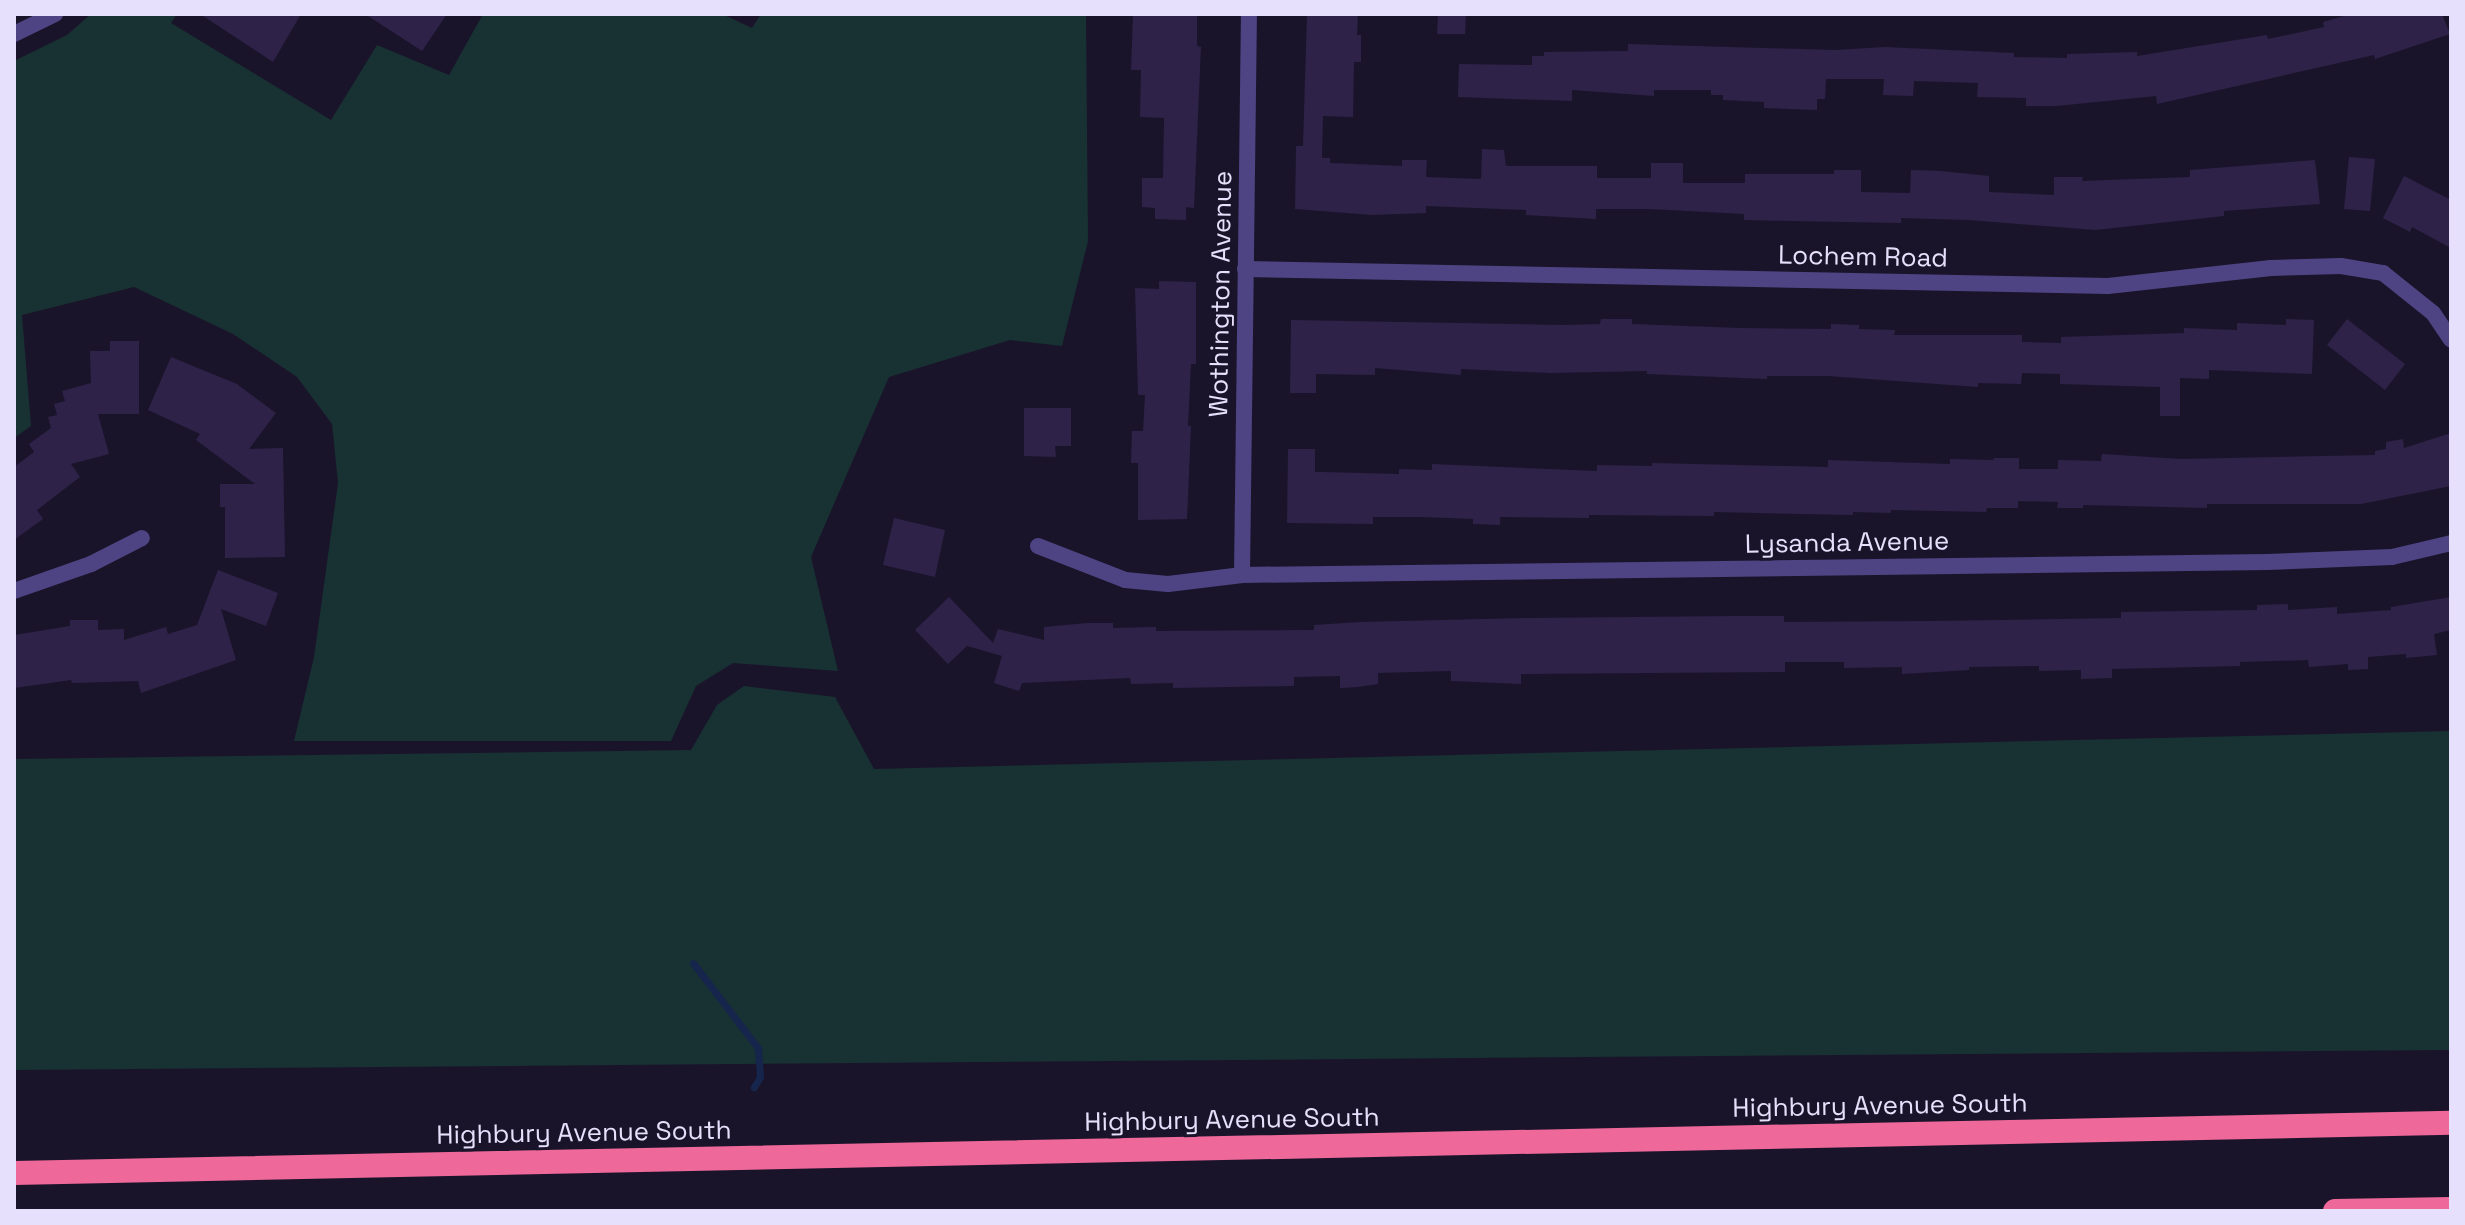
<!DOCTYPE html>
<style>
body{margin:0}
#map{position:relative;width:2465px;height:1225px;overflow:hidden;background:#1a142a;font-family:"Space Grotesk",sans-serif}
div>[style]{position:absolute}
.green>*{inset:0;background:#183133}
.stream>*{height:7px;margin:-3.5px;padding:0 3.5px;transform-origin:3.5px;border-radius:3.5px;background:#16254c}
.building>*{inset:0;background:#2e2248}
.minor>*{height:16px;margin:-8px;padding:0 8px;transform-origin:8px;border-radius:8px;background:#4e4483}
.motorway>*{height:24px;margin:-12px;padding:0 12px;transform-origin:12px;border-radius:12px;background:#ee689a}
span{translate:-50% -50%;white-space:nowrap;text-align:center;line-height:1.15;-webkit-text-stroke:6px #1a142a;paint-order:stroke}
.street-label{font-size:26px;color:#e6e0fc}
.frame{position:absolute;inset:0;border:16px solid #e6e0fc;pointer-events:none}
</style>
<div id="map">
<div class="green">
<div style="clip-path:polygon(91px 14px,177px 14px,171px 23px,331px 120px,377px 45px,449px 75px,483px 14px,722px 14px,752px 28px,761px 14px,1086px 14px,1088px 241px,1062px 346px,1010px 340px,889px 377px,811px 557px,838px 671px,733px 663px,696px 686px,671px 741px,294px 741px,314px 657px,338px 483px,332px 424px,297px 377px,233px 334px,134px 287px,22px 315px,31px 426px,14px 438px,14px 61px,67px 35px)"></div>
<div style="clip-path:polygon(744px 686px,835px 697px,874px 769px,2451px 731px,2451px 1050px,14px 1070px,14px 759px,691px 750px,717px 705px)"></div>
</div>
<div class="stream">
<div style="left:693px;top:963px;width:107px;rotate:52.6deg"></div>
<div style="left:758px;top:1048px;width:29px;rotate:86deg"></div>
<div style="left:760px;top:1077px;width:12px;rotate:121deg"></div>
</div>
<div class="building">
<div style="clip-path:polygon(200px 14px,301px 14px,273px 62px)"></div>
<div style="clip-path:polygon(365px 14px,447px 14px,422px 51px)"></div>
<div style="clip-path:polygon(1133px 14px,1197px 14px,1197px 46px,1201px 47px,1194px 208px,1186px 207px,1186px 220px,1155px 219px,1155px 208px,1142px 207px,1142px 178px,1163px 178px,1164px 118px,1140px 117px,1141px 70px,1131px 70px)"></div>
<div style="clip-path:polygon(1307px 14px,1358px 14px,1357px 35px,1361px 35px,1361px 62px,1354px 62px,1353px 117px,1323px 116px,1322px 158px,1330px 158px,1330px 163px,1402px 166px,1402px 160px,1427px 160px,1426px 177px,1481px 179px,1482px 149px,1504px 150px,1506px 166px,1597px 166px,1597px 178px,1651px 178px,1651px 163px,1683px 163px,1683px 183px,1745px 183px,1745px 174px,1834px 174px,1834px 170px,1861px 170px,1861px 192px,1910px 193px,1911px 170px,1941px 171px,1989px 176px,1989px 192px,2054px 195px,2054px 177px,2083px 177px,2082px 181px,2190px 177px,2190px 170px,2315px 160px,2320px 204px,2224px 211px,2224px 216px,2095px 230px,1969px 220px,1901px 218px,1901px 223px,1744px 220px,1744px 214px,1650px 209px,1596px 209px,1596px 219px,1526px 215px,1526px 210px,1426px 206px,1426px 213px,1372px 215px,1295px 209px,1296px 146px,1303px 146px)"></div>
<div style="clip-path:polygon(1438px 14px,1466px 14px,1465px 34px,1437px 34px)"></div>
<div style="clip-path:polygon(2351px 14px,2442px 14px,2450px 34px,2375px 59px,2374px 55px,2157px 104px,2156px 96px,2056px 106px,2026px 106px,2026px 98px,1977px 97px,1978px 83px,1914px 81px,1913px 96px,1883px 95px,1884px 79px,1826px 79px,1825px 99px,1817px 99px,1817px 110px,1764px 108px,1764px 102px,1723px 100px,1723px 95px,1711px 95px,1711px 90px,1654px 90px,1654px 96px,1572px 90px,1572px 101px,1458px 97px,1459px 64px,1532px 65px,1532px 56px,1544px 56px,1544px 52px,1628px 51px,1628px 44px,1835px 50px,1885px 47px,2014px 53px,2014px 57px,2067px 58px,2067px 54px,2137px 52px,2137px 56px,2267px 35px,2268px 39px,2324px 27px,2323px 22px)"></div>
<div style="clip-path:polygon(2349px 157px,2375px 159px,2370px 211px,2344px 209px)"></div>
<div style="clip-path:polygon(2404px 176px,2451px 200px,2451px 248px,2412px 227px,2410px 232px,2383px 218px)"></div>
<div style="clip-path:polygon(1159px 281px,1196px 282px,1196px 364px,1191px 364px,1188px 426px,1191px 426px,1187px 519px,1138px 520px,1138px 463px,1131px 463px,1132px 431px,1143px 431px,1145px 395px,1138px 395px,1135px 288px,1159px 289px)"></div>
<div style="clip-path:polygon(1601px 319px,1632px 319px,1632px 324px,1740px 328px,1831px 329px,1831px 324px,1859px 325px,1859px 329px,1895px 330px,1894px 335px,2022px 335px,2022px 342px,2061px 343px,2061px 337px,2184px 333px,2184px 328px,2237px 330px,2237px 323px,2286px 325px,2286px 319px,2314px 320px,2312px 374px,2209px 370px,2209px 379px,2180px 378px,2180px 416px,2160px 416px,2160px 387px,2060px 384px,2060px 374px,2022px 373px,2021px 384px,1978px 383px,1978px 387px,1828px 376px,1767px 376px,1767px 379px,1647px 374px,1647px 371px,1550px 373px,1461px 369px,1461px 375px,1375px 368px,1375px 375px,1316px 374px,1316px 393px,1290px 393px,1291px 320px,1562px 325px,1600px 324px)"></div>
<div style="clip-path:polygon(2347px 319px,2405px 364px,2385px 390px,2327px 345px)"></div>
<div style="clip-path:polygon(110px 341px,139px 341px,139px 414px,98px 414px,109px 454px,71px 464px,80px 477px,37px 510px,43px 519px,14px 540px,14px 467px,34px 452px,29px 444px,51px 428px,48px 417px,57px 415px,54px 404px,65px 401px,62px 391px,91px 383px,90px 351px,110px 351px)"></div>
<div style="clip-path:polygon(171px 357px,237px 384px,276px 413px,249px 449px,283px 448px,285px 557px,225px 558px,225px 507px,220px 507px,220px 484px,255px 484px,196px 440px,200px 434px,148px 410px)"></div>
<div style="clip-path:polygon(1024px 408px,1071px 408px,1071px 446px,1055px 446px,1056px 457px,1024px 456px)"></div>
<div style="clip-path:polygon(2451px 433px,2451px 486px,2361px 504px,2207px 504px,2207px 508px,2083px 505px,2083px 508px,2057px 508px,2058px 502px,2018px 501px,2018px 508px,1987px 508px,1986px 512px,1891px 510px,1891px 513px,1853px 512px,1853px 515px,1714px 512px,1714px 516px,1589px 515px,1589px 518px,1500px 517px,1500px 525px,1473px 524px,1473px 519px,1423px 517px,1373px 517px,1373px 524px,1287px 523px,1288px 449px,1315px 449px,1315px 472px,1322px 472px,1399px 474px,1399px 469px,1432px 470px,1432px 464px,1597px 471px,1597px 465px,1652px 466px,1652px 463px,1828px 467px,1828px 460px,1950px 464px,1950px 459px,1993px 460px,1994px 458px,2019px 458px,2019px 469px,2058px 469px,2058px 460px,2101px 461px,2102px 454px,2181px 459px,2375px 455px,2375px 451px,2386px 449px,2386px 442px,2403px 439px,2404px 448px)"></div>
<div style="clip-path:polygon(894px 518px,945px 530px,935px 577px,883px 565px)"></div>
<div style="clip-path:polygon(218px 570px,278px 593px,266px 626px,221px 609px,236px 660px,141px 693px,138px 681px,72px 683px,71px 680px,14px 688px,14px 635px,70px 626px,70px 620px,98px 620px,98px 630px,124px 629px,124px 640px,166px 627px,168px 634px,197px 625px)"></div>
<div style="clip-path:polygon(949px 597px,993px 643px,998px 629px,1044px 640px,1044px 627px,1087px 623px,1113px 623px,1113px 628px,1156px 627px,1156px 631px,1314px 630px,1314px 625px,1360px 622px,1528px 618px,1737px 616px,1784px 616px,1784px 622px,1932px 621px,2121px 618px,2121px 612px,2257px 610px,2257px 605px,2288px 604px,2288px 610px,2337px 607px,2337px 614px,2391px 610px,2391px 607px,2451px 597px,2451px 630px,2434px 634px,2437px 655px,2406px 658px,2406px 654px,2368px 657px,2368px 669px,2348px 670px,2348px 664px,2309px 667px,2308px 660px,2240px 662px,2240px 666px,2112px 669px,2112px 678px,2081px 679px,2081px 670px,2039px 671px,2039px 666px,1969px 667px,1969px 670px,1902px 674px,1902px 667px,1844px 668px,1844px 662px,1785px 662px,1785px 672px,1521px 674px,1521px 684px,1451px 681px,1451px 671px,1378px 673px,1378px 684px,1358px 687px,1340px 688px,1340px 676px,1294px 677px,1294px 686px,1173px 688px,1173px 683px,1131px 684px,1130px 678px,1022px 683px,1019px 691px,994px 683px,1002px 656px,967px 646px,948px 664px,915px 630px)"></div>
</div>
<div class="minor">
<div style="left:14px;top:34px;width:46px;rotate:-26deg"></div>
<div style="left:1245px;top:269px;width:863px;rotate:1.13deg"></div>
<div style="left:2108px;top:286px;width:164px;rotate:-6.3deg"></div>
<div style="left:2271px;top:268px;width:70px;rotate:-1.6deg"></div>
<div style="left:2341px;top:266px;width:43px;rotate:9.5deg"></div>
<div style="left:2383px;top:273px;width:64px;rotate:38.7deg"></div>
<div style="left:2433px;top:313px;width:32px;rotate:56deg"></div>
<div style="left:1038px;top:546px;width:93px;rotate:21.3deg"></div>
<div style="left:1125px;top:580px;width:43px;rotate:5.3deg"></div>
<div style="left:1168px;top:584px;width:75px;rotate:-6.9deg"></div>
<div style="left:1242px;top:575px;width:1025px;rotate:-0.73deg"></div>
<div style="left:2267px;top:562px;width:125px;rotate:-2.3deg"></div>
<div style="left:2392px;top:557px;width:61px;rotate:-13.3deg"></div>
<div style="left:1242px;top:575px;width:561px;rotate:-89.29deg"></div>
<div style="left:14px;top:591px;width:82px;rotate:-19.3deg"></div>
<div style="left:91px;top:564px;width:57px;rotate:-27deg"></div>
</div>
<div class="motorway">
<div style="left:14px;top:1173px;width:2438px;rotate:-1.18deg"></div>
<div style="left:2335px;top:1211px;width:116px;rotate:-1deg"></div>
</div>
<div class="street-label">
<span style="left:1863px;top:257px;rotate:1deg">Lochem Road</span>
<span style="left:1221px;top:294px;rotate:-89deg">Wothington Avenue</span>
<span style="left:1847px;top:543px;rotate:-1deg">Lysanda Avenue</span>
<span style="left:1880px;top:1106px;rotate:-1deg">Highbury Avenue South</span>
<span style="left:1232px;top:1120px;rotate:-1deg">Highbury Avenue South</span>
<span style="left:584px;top:1133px;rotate:-1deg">Highbury Avenue South</span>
</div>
<div class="frame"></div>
</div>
